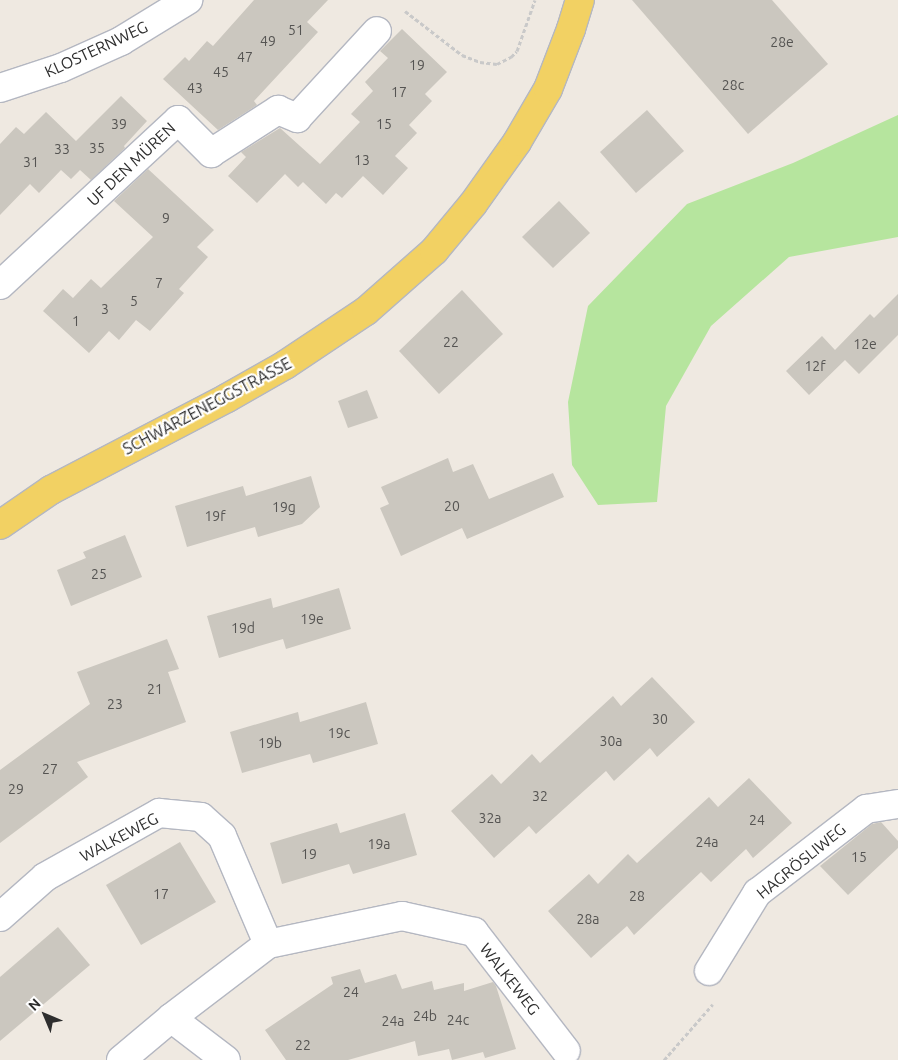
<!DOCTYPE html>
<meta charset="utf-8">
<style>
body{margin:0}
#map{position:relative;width:898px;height:1060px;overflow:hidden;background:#efe9e1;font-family:Ubuntu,sans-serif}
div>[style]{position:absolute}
.green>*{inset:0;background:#b6e59e}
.building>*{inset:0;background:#cbc7bf}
.path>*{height:3px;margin-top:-1.5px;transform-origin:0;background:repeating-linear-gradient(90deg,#c9c9c9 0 4px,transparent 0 6.5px)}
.roads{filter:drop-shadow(1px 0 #b4b7c1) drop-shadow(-1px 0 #b4b7c1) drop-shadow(0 1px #b4b7c1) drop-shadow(0 -1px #b4b7c1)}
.minor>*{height:28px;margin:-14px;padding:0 14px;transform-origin:14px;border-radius:14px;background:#fff}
.major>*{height:28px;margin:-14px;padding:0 14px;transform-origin:14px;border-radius:14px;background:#f2d163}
span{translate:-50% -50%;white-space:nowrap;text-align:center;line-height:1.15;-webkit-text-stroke:4.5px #fff;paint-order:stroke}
.number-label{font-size:14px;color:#555452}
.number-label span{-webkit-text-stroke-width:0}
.street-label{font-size:16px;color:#2e2e2e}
.north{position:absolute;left:20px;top:990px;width:50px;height:50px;-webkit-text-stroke:4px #fff;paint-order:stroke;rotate:315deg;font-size:14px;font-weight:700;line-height:20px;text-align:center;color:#2e2e2e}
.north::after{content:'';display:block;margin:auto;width:18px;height:22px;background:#2e2e2e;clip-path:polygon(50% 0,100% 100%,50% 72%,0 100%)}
</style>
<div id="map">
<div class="green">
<div style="clip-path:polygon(898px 115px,898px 237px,789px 257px,711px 326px,666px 406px,657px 502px,598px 505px,572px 465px,568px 402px,588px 306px,687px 204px,793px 163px)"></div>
</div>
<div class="building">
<div style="clip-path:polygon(254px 0,328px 0,307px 22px,318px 32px,254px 101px,257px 105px,218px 130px,163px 79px,185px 57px,189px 61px,207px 41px,213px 46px)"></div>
<div style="clip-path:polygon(632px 0,772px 0,828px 64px,748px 134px)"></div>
<div style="clip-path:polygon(402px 29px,447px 72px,425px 94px,432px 101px,409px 125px,417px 133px,395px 156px,408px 168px,383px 195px,363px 176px,342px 198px,336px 193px,326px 204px,303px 182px,298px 187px,285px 174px,257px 203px,228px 176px,246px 157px,241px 152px,280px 128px,320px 164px,360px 122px,351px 114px,373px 91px,365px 82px,388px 58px,380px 51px)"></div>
<div style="clip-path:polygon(121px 96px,147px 121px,124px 146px,125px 148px,91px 180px,80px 170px,71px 179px,61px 170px,39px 193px,30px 184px,0 215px,0 144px,16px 127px,24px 134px,46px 112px,76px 141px)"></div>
<div style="clip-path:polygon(647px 110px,684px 151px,636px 193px,600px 152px)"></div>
<div style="clip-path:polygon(148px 169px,214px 230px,197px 247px,208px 257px,179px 289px,184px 293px,150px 331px,136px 320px,119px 340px,109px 331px,89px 353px,43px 311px,63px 289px,73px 298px,91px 279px,101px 288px,153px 237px,114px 201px)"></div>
<div style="clip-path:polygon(559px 201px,590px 233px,553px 268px,522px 237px)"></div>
<div style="clip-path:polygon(462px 290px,503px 334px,439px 394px,399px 351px)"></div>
<div style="clip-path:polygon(898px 294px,898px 335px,859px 374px,845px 360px,809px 395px,786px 371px,822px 336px,835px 350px,870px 314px,874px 318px)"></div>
<div style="clip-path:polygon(367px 390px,378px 418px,348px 428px,338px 401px)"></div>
<div style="clip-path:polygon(448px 458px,453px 472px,473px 464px,489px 499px,553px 473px,564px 497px,467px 539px,462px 528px,401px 556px,380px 508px,389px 504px,381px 487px)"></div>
<div style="clip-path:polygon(311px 476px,320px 507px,302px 524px,258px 537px,255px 527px,187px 547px,175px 506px,243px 486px,246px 496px)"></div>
<div style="clip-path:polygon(125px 535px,142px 577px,71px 606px,57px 570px,86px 558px,83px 552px)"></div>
<div style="clip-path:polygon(339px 588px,351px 629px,286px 649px,283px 639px,219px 658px,207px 616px,271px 598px,273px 608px)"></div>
<div style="clip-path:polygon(167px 639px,179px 669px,168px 672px,186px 722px,77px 762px,88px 777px,0 843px,0 770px,90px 704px,77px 672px)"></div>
<div style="clip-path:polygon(652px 677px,695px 722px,657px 757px,650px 748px,614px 781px,606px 771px,536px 834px,529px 826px,494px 858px,451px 811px,492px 774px,501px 784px,532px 754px,540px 763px,613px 696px,621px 706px)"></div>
<div style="clip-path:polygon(366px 702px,378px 744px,313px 763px,310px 754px,242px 773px,230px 732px,298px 712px,300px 722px)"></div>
<div style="clip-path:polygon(749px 778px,792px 823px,753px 858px,746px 849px,711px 882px,701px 872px,634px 935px,627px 926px,591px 958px,548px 911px,589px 874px,598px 884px,628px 854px,637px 863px,709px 797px,718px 807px)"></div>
<div style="clip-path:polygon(405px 813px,417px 855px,353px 874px,349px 864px,282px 884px,270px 843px,337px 823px,340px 833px)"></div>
<div style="clip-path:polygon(881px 822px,898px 841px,898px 848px,848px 895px,820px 866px,872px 824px)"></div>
<div style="clip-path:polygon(180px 842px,216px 902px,141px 945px,106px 885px)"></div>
<div style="clip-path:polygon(58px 927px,90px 965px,0 1041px,0 977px)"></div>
<div style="clip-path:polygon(360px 969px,365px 983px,396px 974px,402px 989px,432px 981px,434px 990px,464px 983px,464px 991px,493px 982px,496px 986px,516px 1049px,485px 1058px,483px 1052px,452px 1060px,449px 1049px,418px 1056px,415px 1041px,348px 1060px,286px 1060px,265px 1030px,333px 984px,331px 977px)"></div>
</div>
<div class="path">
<div style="left:405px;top:11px;width:72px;rotate:37.7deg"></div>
<div style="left:462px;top:55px;width:19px;rotate:21deg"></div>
<div style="left:480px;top:62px;width:17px;rotate:7deg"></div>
<div style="left:497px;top:64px;width:16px;rotate:-27deg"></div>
<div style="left:511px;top:57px;width:8px;rotate:-45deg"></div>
<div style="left:517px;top:51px;width:54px;rotate:-70.6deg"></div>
<div style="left:664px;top:1060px;width:74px;rotate:-48.8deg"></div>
</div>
<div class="roads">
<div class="minor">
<div style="left:0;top:88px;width:64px;rotate:-18.2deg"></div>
<div style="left:61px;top:68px;width:66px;rotate:-24.2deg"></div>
<div style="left:121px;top:41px;width:79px;rotate:-31.5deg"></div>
<div style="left:0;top:285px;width:243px;rotate:-42.8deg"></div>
<div style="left:178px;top:120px;width:47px;rotate:45deg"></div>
<div style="left:211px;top:153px;width:80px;rotate:-32.7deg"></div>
<div style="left:278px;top:110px;width:21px;rotate:23deg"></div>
<div style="left:297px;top:118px;width:118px;rotate:-47.4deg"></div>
<div style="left:0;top:917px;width:60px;rotate:-41.6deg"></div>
<div style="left:45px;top:877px;width:131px;rotate:-29.3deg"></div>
<div style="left:159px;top:813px;width:42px;rotate:5.4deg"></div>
<div style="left:201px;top:817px;width:28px;rotate:42deg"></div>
<div style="left:222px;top:836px;width:117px;rotate:66.9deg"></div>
<div style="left:709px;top:971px;width:92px;rotate:-58.4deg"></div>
<div style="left:757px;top:893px;width:138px;rotate:-37.6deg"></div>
<div style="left:866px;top:809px;width:32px;rotate:-9deg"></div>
<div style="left:171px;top:1018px;width:69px;rotate:37.4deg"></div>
<div style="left:121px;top:1060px;width:65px;rotate:-40deg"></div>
<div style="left:171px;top:1018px;width:122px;rotate:-37.3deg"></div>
<div style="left:268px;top:944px;width:137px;rotate:-11.8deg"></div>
<div style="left:402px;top:916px;width:74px;rotate:12.5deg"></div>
<div style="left:474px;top:932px;width:150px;rotate:52.3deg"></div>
</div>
<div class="major">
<div style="left:0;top:525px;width:62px;rotate:-34.5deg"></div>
<div style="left:51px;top:490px;width:199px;rotate:-27.6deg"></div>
<div style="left:227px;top:398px;width:67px;rotate:-29.6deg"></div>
<div style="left:285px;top:365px;width:97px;rotate:-33.7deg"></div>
<div style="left:366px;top:311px;width:91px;rotate:-41.4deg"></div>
<div style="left:434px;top:251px;width:61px;rotate:-50.3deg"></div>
<div style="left:473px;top:204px;width:76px;rotate:-54.6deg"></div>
<div style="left:517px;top:142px;width:61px;rotate:-59.7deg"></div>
<div style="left:548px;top:89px;width:64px;rotate:-69deg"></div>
<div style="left:571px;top:29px;width:30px;rotate:-73deg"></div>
</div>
</div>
<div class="number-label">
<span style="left:296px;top:30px">51</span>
<span style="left:268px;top:41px">49</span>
<span style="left:782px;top:42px">28e</span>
<span style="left:245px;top:57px">47</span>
<span style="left:417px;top:65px">19</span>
<span style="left:221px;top:72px">45</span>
<span style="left:733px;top:85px">28c</span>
<span style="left:195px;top:88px">43</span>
<span style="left:399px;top:92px">17</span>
<span style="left:119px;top:124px">39</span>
<span style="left:384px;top:124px">15</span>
<span style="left:97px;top:148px">35</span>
<span style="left:62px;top:149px">33</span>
<span style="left:362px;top:160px">13</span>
<span style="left:31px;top:162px">31</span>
<span style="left:166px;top:218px">9</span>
<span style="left:159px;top:283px">7</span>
<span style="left:134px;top:301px">5</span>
<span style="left:105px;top:309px">3</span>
<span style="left:76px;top:321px">1</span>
<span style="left:451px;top:342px">22</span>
<span style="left:865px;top:344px">12e</span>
<span style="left:815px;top:366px">12f</span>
<span style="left:452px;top:506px">20</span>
<span style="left:284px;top:507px">19g</span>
<span style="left:215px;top:516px">19f</span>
<span style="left:99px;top:574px">25</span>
<span style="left:312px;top:619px">19e</span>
<span style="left:243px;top:628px">19d</span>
<span style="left:155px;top:689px">21</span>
<span style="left:115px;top:704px">23</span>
<span style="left:660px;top:719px">30</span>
<span style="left:339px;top:733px">19c</span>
<span style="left:611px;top:741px">30a</span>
<span style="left:270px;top:743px">19b</span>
<span style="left:50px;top:769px">27</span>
<span style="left:16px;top:789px">29</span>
<span style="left:540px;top:796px">32</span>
<span style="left:490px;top:818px">32a</span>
<span style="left:757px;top:820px">24</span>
<span style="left:707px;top:842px">24a</span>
<span style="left:379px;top:844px">19a</span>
<span style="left:309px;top:854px">19</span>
<span style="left:859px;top:857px">15</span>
<span style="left:161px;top:894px">17</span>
<span style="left:637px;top:896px">28</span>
<span style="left:588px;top:919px">28a</span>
<span style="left:351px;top:992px">24</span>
<span style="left:425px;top:1016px">24b</span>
<span style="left:458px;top:1020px">24c</span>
<span style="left:393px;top:1021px">24a</span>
<span style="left:303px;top:1045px">22</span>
</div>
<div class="street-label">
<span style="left:96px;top:49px;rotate:-25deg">KLOSTERNWEG</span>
<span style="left:131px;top:164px;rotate:-43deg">UF DEN MÜREN</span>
<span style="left:207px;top:406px;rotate:-28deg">SCHWARZENEGGSTRASSE</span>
<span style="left:119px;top:837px;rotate:-28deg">WALKEWEG</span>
<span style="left:801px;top:861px;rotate:-39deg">HAGRÖSLIWEG</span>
<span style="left:510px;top:979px;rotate:52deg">WALKEWEG</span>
</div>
<div class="north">N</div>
</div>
